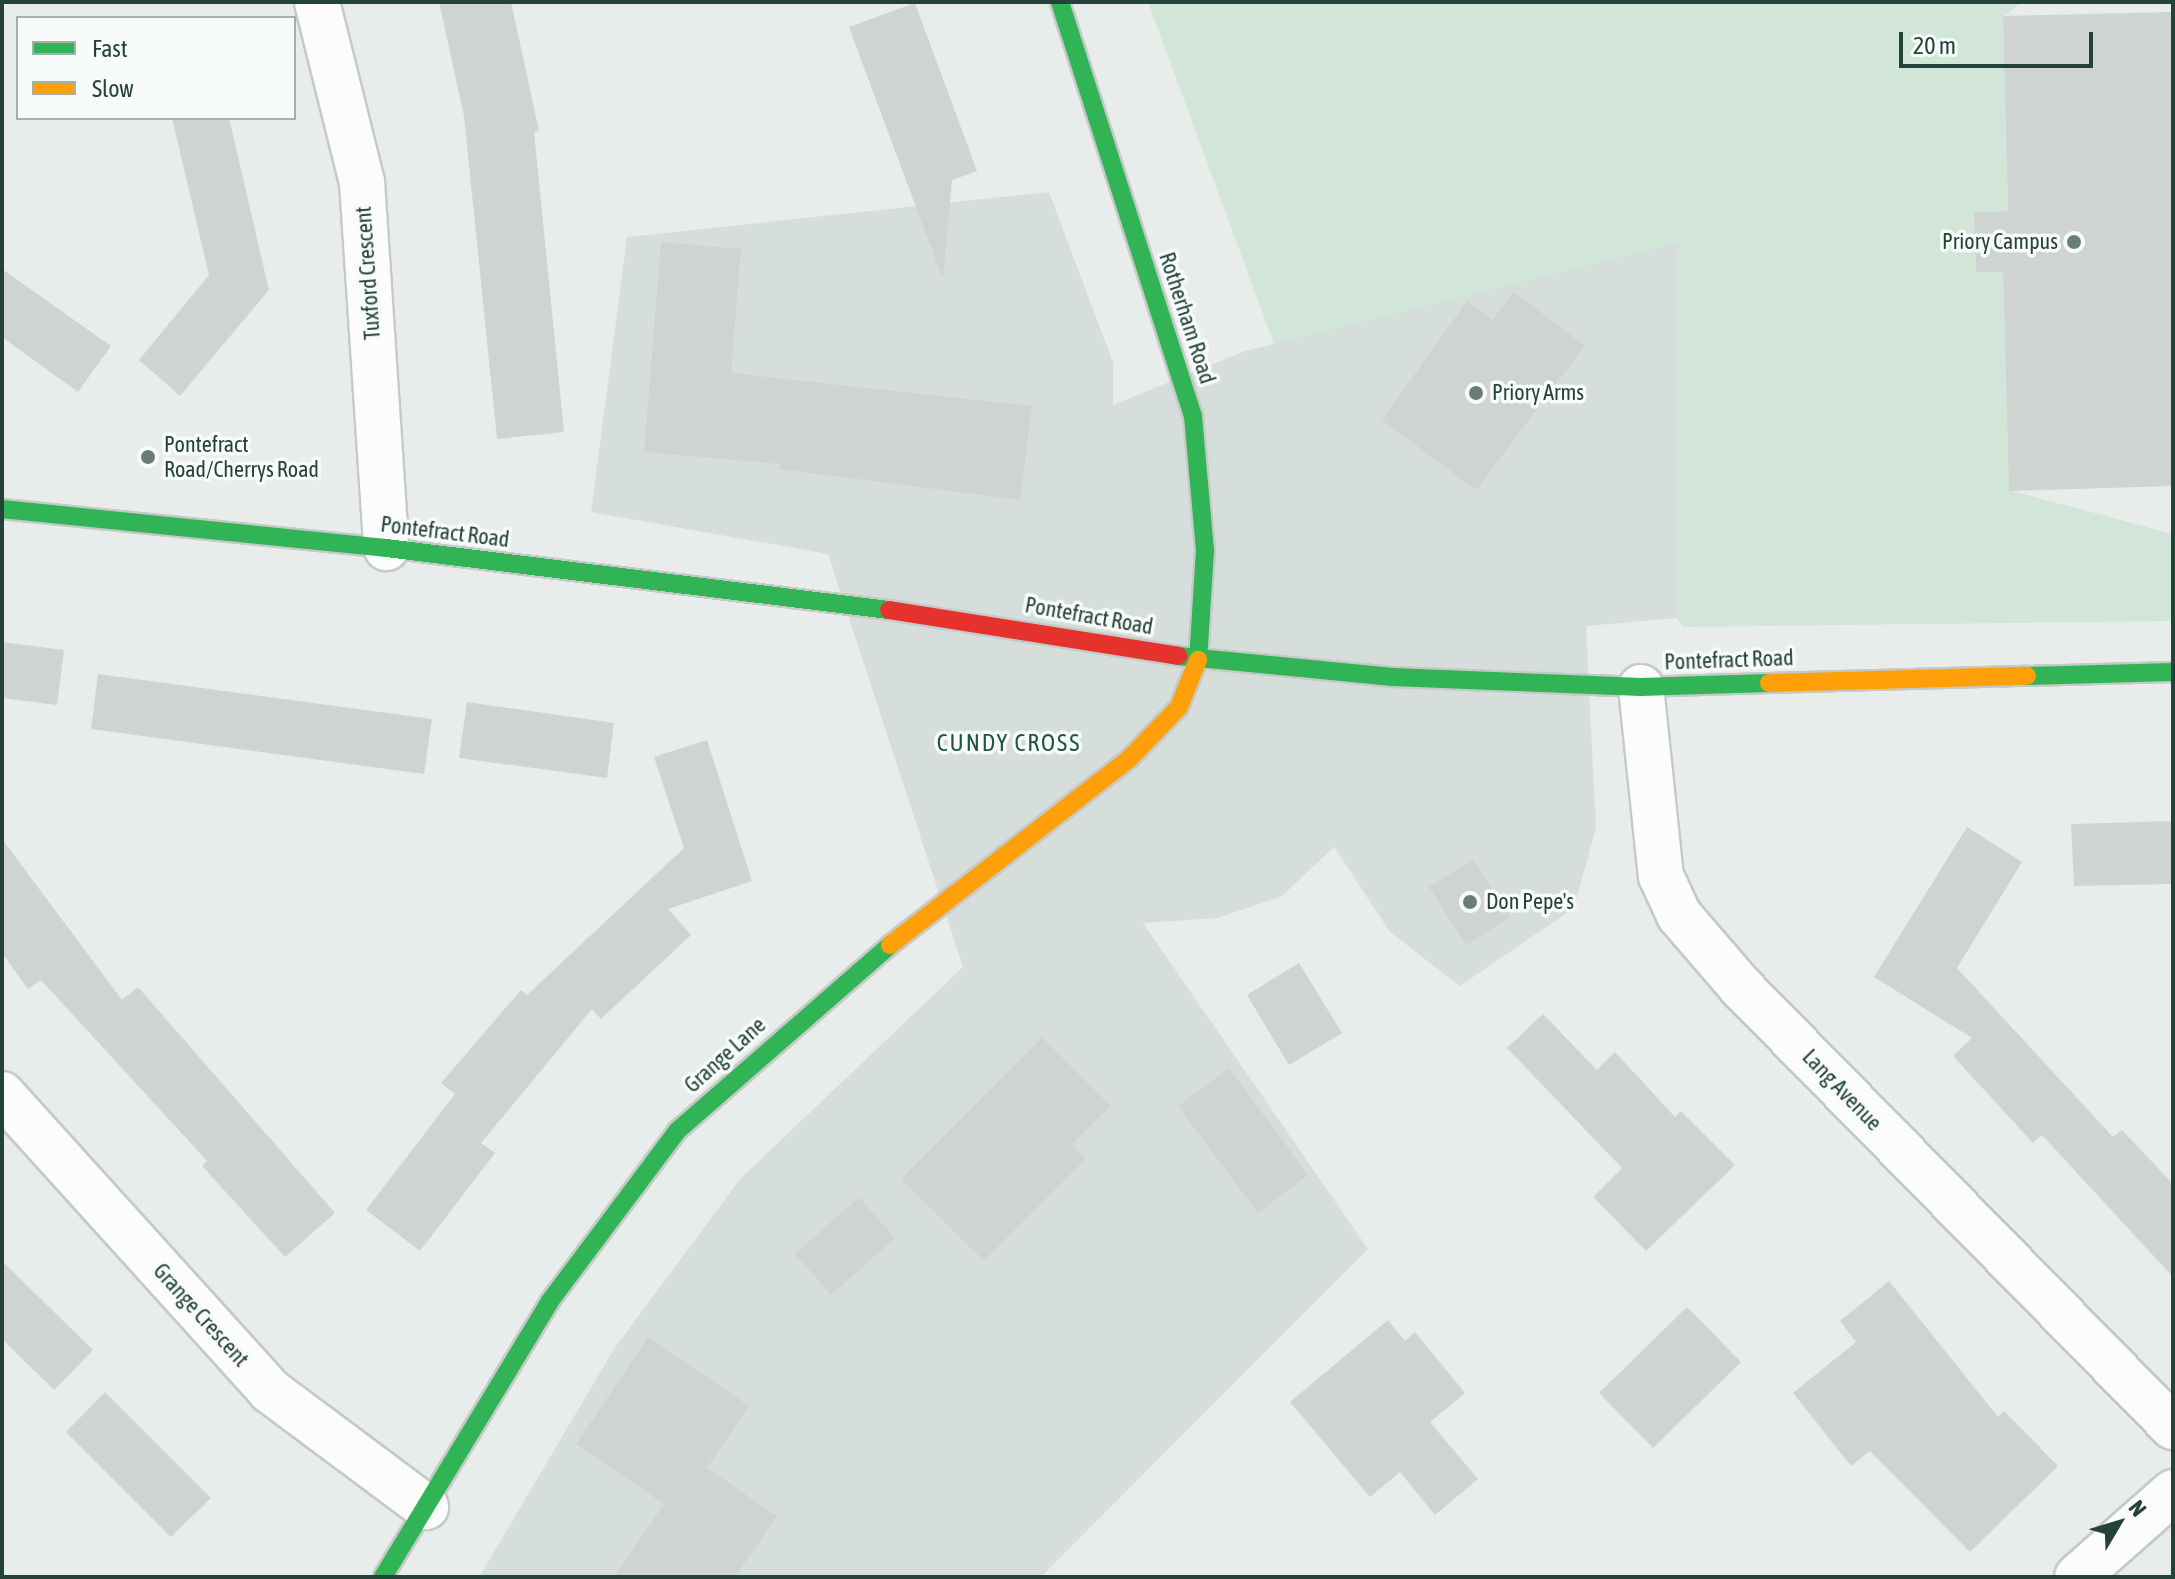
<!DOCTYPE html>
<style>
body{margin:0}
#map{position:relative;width:2175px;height:1579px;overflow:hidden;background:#e8edeb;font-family:"Asap Condensed",sans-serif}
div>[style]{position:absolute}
.built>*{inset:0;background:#d6dedb}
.green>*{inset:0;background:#d1e6d8}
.building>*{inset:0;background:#cfd4d2}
.roads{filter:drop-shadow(2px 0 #c5cac8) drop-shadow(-2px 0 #c5cac8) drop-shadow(0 2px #c5cac8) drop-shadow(0 -2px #c5cac8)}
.street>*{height:44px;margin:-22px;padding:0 22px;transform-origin:22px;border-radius:22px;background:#fcfcfc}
.fast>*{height:18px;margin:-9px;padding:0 9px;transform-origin:9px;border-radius:9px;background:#30b455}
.slow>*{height:18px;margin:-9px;padding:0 9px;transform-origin:9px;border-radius:9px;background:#ff9f0a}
.jam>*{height:18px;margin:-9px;padding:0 9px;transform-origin:9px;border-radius:9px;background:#e5322d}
.dots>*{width:22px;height:22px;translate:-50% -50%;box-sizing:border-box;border:4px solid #f7fbf9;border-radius:50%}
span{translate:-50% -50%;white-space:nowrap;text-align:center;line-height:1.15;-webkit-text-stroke:7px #f7fbf9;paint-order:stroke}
.poi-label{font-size:22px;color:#24423a}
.right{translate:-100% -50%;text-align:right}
.left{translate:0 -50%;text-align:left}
.street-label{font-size:22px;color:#24423a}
.neighbourhood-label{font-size:24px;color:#1f5548;letter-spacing:2px}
.frame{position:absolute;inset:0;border:4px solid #24423a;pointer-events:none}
.legend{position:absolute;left:16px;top:16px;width:280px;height:104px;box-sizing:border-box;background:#f7fbf9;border:2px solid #a3b1ad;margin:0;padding:10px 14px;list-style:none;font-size:24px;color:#24423a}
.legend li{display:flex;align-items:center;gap:16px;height:40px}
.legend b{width:40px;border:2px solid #a3b1ad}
.north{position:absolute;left:2079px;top:1483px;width:80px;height:80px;-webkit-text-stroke:6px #f7fbf9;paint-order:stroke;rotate:52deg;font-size:22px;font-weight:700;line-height:32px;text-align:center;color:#24423a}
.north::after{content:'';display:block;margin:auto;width:28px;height:36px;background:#24423a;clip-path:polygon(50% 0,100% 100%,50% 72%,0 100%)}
.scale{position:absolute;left:1899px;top:32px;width:194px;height:36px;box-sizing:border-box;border:4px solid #24423a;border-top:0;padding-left:10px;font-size:24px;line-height:28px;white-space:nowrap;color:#24423a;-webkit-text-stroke:6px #f7fbf9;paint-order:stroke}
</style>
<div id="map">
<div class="built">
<div style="clip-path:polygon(1049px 192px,1113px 362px,1113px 405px,1245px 351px,1680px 242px,1677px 618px,1586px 626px,1596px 828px,1574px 908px,1460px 986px,1390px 932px,1334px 847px,1282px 896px,1217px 918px,1143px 923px,1368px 1249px,1041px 1577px,479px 1577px,614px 1349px,740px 1179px,963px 967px,828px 554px,591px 512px,627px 237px)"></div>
</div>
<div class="green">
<div style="clip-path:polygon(1148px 2px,2022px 2px,2003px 17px,2008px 211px,1974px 212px,1976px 272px,2003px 272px,2009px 490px,2173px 534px,2173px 621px,1683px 627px,1677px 618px,1678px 243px,1274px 344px)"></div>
</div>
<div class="building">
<div style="clip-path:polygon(439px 2px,511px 2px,539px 131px,534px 132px,564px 432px,497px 439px,464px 116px)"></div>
<div style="clip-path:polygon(915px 3px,977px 171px,952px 180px,943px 280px,849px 27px)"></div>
<div style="clip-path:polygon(2173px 12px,2173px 486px,2009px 491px,2003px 272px,1976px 272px,1974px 212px,2008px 211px,2003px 16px)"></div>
<div style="clip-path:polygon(172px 118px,229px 118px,269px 290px,180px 396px,139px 360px,209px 275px)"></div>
<div style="clip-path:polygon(661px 242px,741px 249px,731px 373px,1032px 406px,1020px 500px,779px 469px,780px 464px,644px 452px)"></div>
<div style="clip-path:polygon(2px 269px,111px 346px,78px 392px,2px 337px)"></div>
<div style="clip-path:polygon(1514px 292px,1585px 346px,1476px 490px,1382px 420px,1467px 301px,1492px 320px)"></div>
<div style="clip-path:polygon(2px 642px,64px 650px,57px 705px,2px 698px)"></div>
<div style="clip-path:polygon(98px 674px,432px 719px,424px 774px,91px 729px)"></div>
<div style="clip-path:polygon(467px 702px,614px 723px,607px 778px,459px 758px)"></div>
<div style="clip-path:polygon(707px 740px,752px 881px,668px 909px,691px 935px,601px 1019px,592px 1009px,481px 1143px,495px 1153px,420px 1251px,366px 1210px,455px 1094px,441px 1083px,521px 990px,527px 995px,684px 848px,654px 757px)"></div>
<div style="clip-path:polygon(2173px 821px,2173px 884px,2074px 886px,2071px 824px)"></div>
<div style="clip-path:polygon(1967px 827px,2022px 862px,1957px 968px,2113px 1137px,2122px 1130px,2173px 1184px,2173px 1277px,2042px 1135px,2033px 1143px,1953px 1056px,1972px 1038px,1874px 977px)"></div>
<div style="clip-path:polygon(2px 839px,122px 1000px,138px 987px,335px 1213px,285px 1257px,202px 1166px,207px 1161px,41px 980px,28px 989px,2px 953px)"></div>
<div style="clip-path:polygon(1473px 859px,1510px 917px,1466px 945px,1429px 887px)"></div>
<div style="clip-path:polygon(1299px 963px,1342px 1033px,1289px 1065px,1247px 995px)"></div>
<div style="clip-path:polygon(1543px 1014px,1597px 1070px,1615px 1052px,1675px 1117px,1681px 1111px,1735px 1165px,1646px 1251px,1593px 1197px,1622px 1168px,1507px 1048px)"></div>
<div style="clip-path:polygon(1042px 1037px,1111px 1106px,1072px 1145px,1086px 1159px,984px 1261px,901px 1179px)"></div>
<div style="clip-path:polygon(1229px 1068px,1308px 1175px,1258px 1213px,1178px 1106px)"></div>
<div style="clip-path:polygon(859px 1197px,895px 1238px,831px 1295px,795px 1254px)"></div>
<div style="clip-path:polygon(2px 1261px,93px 1350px,54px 1390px,2px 1339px)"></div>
<div style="clip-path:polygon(1889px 1281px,1998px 1417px,2004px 1411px,2058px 1466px,1970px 1552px,1870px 1451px,1851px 1466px,1793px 1393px,1856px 1342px,1840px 1321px)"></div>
<div style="clip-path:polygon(1687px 1307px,1741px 1362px,1653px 1448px,1599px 1393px)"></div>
<div style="clip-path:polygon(1388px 1320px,1405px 1341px,1415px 1332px,1465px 1393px,1430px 1422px,1478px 1479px,1435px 1515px,1400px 1472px,1370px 1497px,1290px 1402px)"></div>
<div style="clip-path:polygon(648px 1337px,749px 1406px,707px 1468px,777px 1516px,735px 1577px,614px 1577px,664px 1504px,576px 1444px)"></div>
<div style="clip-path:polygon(105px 1392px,211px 1498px,171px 1537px,66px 1432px)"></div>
</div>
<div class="roads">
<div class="street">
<div style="left:317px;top:2px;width:186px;rotate:76deg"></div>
<div style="left:362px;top:182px;width:367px;rotate:86.2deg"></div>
<div style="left:1641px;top:687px;width:190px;rotate:84deg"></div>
<div style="left:1661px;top:876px;width:43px;rotate:65.2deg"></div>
<div style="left:1679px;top:915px;width:95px;rotate:49.3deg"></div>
<div style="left:1741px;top:987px;width:617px;rotate:45.53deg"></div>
<div style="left:2px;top:1094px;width:399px;rotate:47.9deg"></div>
<div style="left:269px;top:1390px;width:196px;rotate:36.7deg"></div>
<div style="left:2077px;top:1577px;width:128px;rotate:-41.5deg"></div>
</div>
<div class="fast">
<div style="left:1060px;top:2px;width:435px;rotate:72.2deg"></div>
<div style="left:1193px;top:416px;width:135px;rotate:84.9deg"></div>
<div style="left:1205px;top:550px;width:110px;rotate:93.6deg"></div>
<div style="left:2px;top:509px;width:386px;rotate:5.8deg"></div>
<div style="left:386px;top:548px;width:507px;rotate:7.03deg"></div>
<div style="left:1178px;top:656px;width:216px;rotate:5.6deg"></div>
<div style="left:1393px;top:677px;width:248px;rotate:2.3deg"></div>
<div style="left:1641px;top:687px;width:128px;rotate:-1.8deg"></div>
<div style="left:2027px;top:676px;width:146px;rotate:-1.6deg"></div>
<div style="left:383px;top:1577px;width:323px;rotate:-58.8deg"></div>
<div style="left:550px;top:1301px;width:212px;rotate:-53.2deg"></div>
<div style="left:677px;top:1131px;width:283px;rotate:-41.1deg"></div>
</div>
<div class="slow">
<div style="left:1769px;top:683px;width:258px;rotate:-1.6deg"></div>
<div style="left:890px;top:945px;width:303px;rotate:-37.9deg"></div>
<div style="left:1129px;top:759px;width:72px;rotate:-46.1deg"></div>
<div style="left:1179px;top:707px;width:51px;rotate:-68deg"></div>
</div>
<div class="jam">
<div style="left:889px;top:610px;width:293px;rotate:9deg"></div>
</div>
</div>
<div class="dots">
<div style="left:2074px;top:242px;background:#697e78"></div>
<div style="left:1476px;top:393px;background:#697e78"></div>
<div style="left:148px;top:457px;background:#697e78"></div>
<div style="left:1470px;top:902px;background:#697e78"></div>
</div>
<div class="poi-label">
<span class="right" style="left:2058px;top:242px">Priory Campus</span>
<span class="left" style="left:1492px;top:393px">Priory Arms</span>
<span class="left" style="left:164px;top:457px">Pontefract<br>Road/Cherrys Road</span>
<span class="left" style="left:1486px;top:902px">Don Pepe's</span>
</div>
<div class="street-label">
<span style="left:368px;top:273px;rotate:-94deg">Tuxford Crescent</span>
<span style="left:1187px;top:318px;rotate:72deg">Rotherham Road</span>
<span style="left:445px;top:532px;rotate:7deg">Pontefract Road</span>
<span style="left:1089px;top:616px;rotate:10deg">Pontefract Road</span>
<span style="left:1729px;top:660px;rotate:-2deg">Pontefract Road</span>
<span style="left:725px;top:1055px;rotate:-42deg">Grange Lane</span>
<span style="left:1842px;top:1090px;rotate:46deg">Lang Avenue</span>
<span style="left:201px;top:1315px;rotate:48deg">Grange Crescent</span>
</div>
<div class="neighbourhood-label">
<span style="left:1009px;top:743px">CUNDY CROSS</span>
</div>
<div class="frame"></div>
<ul class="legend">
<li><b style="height:10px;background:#30b455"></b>Fast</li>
<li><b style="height:10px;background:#ff9f0a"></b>Slow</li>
</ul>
<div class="north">N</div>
<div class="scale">20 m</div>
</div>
